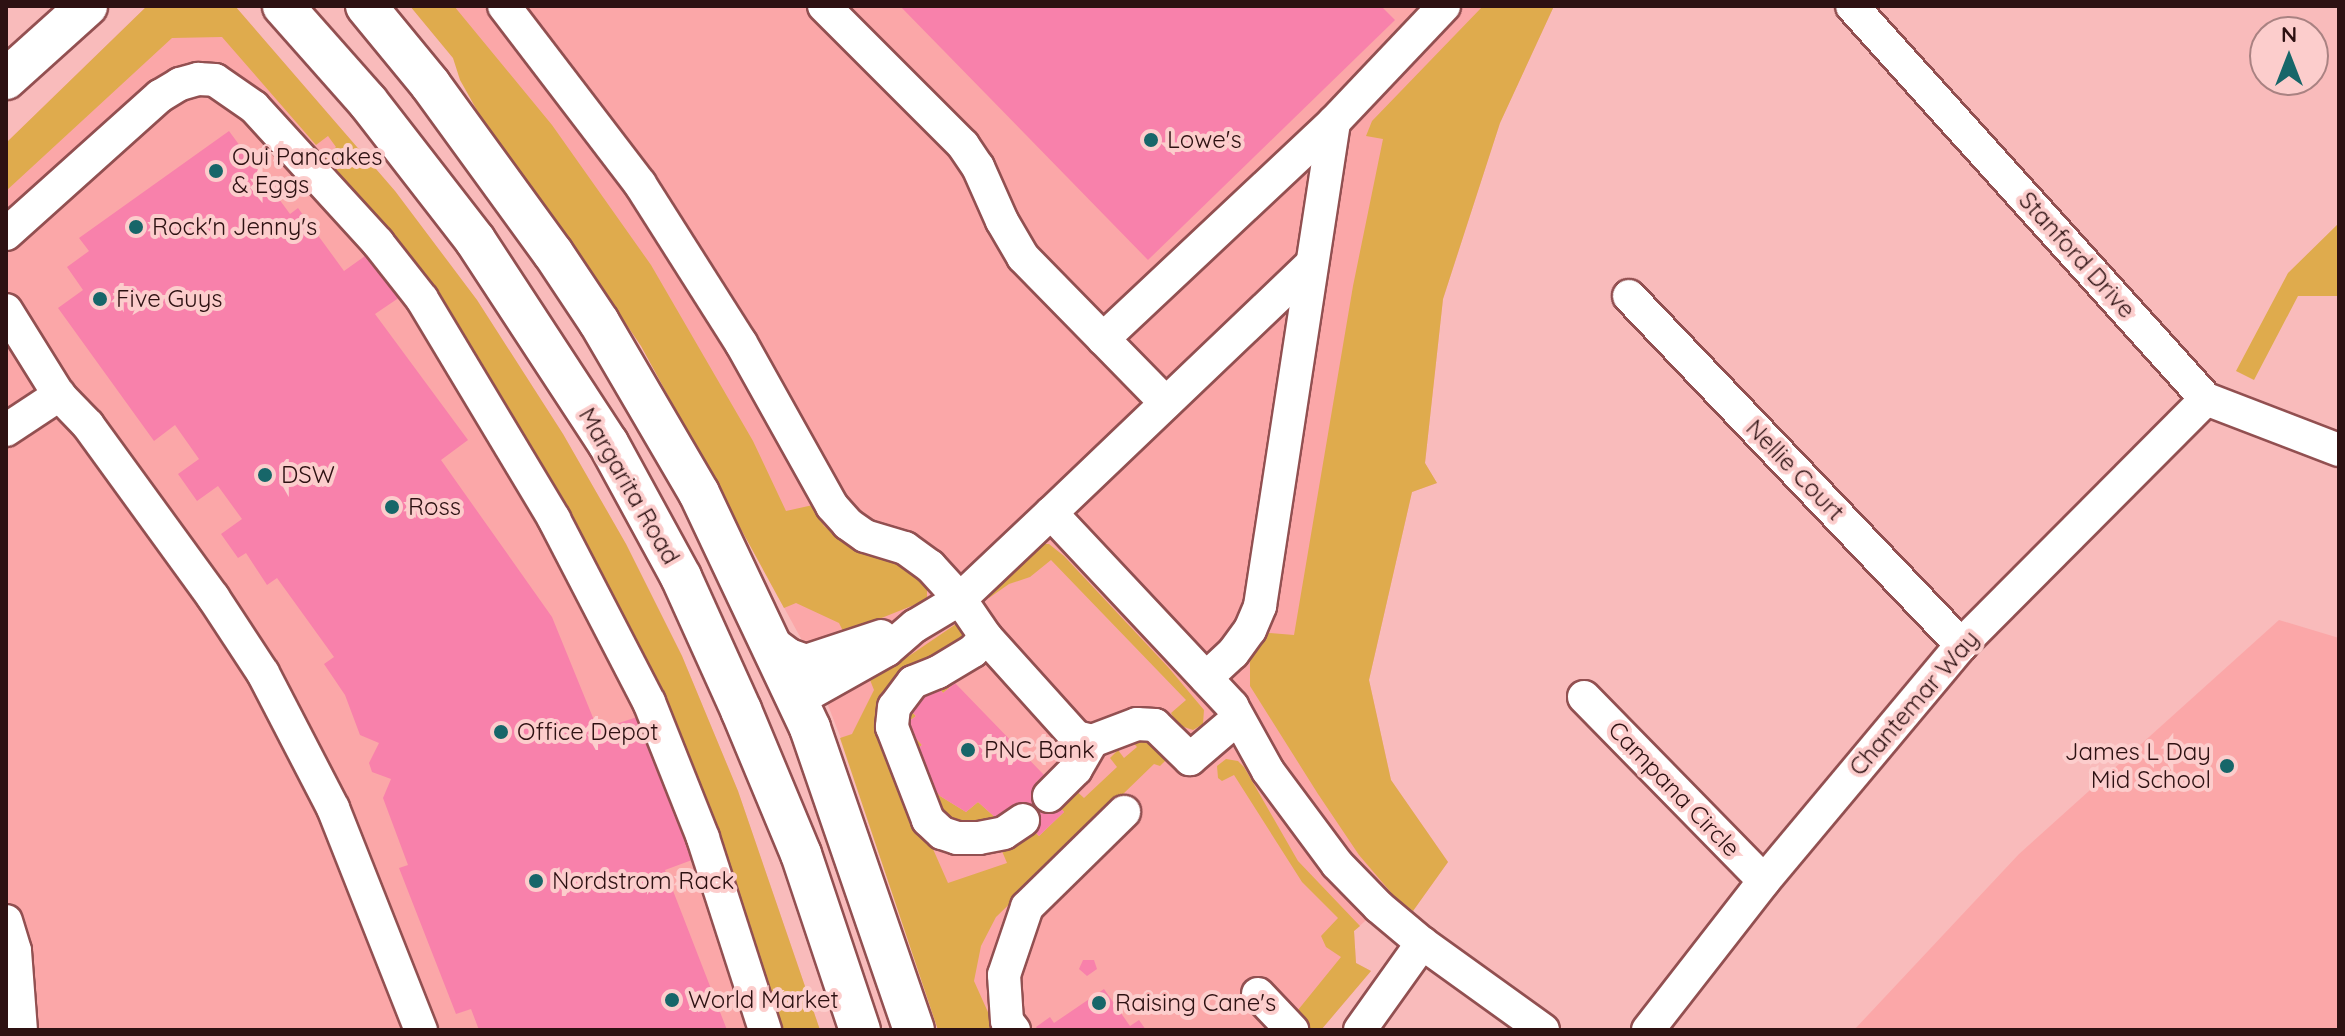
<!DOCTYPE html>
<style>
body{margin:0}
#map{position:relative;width:2345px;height:1036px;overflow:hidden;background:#f9bbbb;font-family:Quicksand,sans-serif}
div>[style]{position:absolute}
.built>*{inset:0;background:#fba7a8}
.green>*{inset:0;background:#dfab4d}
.building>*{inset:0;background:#f881ab}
.roads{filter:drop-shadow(2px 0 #925051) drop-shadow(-2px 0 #925051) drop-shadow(0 2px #925051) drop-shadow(0 -2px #925051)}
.minor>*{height:32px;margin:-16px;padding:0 16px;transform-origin:16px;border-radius:16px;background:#fff}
.major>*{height:40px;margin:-20px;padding:0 20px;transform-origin:20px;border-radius:20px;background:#fff}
.dots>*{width:22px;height:22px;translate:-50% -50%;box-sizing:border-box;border:4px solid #fccdcc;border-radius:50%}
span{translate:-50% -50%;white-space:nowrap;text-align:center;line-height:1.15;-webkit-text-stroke:8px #fccdcc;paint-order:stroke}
.poi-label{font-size:24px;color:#2d1112}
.left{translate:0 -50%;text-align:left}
.right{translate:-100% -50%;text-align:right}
.street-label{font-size:24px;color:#2d1112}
.frame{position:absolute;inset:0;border:8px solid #2d1112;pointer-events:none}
.north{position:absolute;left:2249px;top:16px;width:80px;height:80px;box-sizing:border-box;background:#fccdcc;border:2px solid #a98282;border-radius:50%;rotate:0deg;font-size:22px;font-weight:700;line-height:32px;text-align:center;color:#2d1112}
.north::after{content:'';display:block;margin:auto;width:28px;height:36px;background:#176669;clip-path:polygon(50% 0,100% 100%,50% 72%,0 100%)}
</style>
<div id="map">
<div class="built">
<div style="clip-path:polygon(147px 6px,235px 6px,395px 191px,477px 300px,563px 434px,626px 544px,682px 656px,738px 791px,820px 1030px,6px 1030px,6px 143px)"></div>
<div style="clip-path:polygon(410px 6px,1554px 6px,1500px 123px,1443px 299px,1425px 463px,1437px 483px,1412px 492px,1369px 680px,1391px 780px,1448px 862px,1413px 911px,1393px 896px,1354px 931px,1356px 963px,1371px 971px,1321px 1030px,938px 1030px,860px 787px,804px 644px,641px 346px,477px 113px,453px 58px)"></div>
<div style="clip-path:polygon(2279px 620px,2339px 638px,2339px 1030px,1854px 1030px,2019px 854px)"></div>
</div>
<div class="green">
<div style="clip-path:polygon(147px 6px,235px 6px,395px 191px,477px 300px,563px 434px,626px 544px,682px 656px,738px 791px,820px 1030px,782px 1030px,717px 833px,391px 240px,325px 157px,336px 147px,328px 136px,316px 145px,222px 37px,172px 38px,6px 191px,6px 143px)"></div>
<div style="clip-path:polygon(410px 6px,454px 6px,552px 125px,651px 265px,753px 441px,786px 511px,813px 505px,824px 526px,845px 542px,909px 570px,927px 588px,927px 597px,919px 603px,844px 633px,839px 623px,796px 603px,784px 608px,641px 346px,583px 260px,496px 144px,460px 80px,453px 58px)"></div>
<div style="clip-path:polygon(1483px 6px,1554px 6px,1500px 123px,1443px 299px,1425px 463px,1437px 483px,1412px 492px,1369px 680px,1391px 780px,1448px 862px,1413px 911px,1394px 896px,1359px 855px,1318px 794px,1250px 686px,1250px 652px,1256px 639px,1269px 633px,1294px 635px,1353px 286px,1383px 139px,1366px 136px,1372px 121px)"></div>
<div style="clip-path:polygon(2339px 223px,2339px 296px,2298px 296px,2254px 380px,2236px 371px,2288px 273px)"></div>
<div style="clip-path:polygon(1041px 544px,1049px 544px,1064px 556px,1168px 667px,1204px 710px,1203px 724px,1193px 730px,1178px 725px,1171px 713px,1186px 700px,1051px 560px,1030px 577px,1009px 584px,989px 598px,988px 592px)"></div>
<div style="clip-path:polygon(959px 622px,969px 635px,894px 690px,914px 806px,948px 883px,1007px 863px,999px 844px,1033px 830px,1039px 836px,1064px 812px,1055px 802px,1072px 787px,1084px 798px,1117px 767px,1110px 758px,1118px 750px,1124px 758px,1137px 747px,1130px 739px,1135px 734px,1153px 741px,1167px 759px,1160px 766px,1154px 764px,996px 917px,981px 946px,974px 981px,996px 1030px,938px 1030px,840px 738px,852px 734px,874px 690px,868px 675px,909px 656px)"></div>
<div style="clip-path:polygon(976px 656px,979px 662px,943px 693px,935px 683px,916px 696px,908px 708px,916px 716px,904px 725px,922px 745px,910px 755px,940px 796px,966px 812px,978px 802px,997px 819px,966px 824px,939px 814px,924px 798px,898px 727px,904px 704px,915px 691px)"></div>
<div style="clip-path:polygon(1226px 759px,1238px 761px,1244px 767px,1298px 861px,1360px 926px,1354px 931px,1356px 963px,1371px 971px,1321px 1030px,1272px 1030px,1298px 1010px,1341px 957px,1326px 947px,1321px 936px,1338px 918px,1302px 882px,1234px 775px,1222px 781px,1218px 778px,1217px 766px)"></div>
</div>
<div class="building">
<div style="clip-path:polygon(900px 6px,1381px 6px,1395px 20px,1148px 260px)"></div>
<div style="clip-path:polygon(229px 131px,290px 214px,298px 208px,344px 271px,372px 251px,403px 295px,375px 314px,468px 440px,441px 460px,552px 617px,598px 730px,637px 717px,692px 860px,665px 870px,727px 1030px,479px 1030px,471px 1009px,456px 1014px,399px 868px,408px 865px,383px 798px,391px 779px,372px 772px,369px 763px,379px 743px,360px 735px,345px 695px,324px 664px,334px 657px,277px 578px,267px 585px,246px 553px,238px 558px,221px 534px,242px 519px,218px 486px,197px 501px,178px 474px,199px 459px,175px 425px,154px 441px,58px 308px,83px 290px,67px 267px,89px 251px,79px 238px)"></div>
<div style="clip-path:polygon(936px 683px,943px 693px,955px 683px,1044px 775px,1036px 782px,1064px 812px,1039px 836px,1011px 807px,997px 819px,978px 802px,966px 812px,940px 796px,925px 778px,909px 755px,922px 745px,904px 725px,916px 716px,908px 708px)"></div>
<div style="clip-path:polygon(1083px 960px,1094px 960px,1097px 969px,1087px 976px,1079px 969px)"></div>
<div style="clip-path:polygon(1104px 989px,1130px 1026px,1139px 1020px,1146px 1030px,1038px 1030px,1036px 1027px,1050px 1017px,1054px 1023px)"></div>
</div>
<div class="roads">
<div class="minor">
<div style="left:504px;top:6px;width:224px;rotate:52.6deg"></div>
<div style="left:640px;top:184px;width:188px;rotate:57.6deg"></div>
<div style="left:741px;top:343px;width:187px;rotate:60.8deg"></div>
<div style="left:832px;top:506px;width:24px;rotate:48deg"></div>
<div style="left:848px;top:524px;width:21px;rotate:35deg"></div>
<div style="left:865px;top:536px;width:42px;rotate:16.7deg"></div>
<div style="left:905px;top:548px;width:31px;rotate:36deg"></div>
<div style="left:930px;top:566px;width:45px;rotate:47.7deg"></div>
<div style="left:960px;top:599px;width:46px;rotate:55.6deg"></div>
<div style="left:986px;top:637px;width:135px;rotate:48deg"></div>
<div style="left:1076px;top:737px;width:16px;rotate:14deg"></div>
<div style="left:1092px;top:741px;width:48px;rotate:-20.7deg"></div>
<div style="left:1137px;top:724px;width:18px;rotate:3deg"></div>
<div style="left:1155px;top:725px;width:49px;rotate:44.2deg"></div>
<div style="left:1190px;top:759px;width:63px;rotate:-40.5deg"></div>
<div style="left:824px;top:6px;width:197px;rotate:45deg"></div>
<div style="left:963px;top:145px;width:27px;rotate:56deg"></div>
<div style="left:978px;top:167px;width:59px;rotate:66deg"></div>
<div style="left:1002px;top:221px;width:42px;rotate:59.7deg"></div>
<div style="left:1023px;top:257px;width:204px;rotate:45.6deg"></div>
<div style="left:1852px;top:6px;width:529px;rotate:47.99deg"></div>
<div style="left:2206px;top:399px;width:142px;rotate:21deg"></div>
<div style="left:6px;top:234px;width:207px;rotate:-41.9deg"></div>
<div style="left:160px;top:96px;width:23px;rotate:-31deg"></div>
<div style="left:180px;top:84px;width:19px;rotate:-16deg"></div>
<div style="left:198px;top:79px;width:17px;rotate:3deg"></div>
<div style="left:215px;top:80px;width:47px;rotate:34.7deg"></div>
<div style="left:254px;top:107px;width:184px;rotate:47.6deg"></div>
<div style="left:378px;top:243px;width:71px;rotate:51.8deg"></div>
<div style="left:422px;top:299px;width:257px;rotate:59deg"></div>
<div style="left:554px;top:519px;width:206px;rotate:62.6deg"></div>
<div style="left:649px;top:702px;width:146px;rotate:68.3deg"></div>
<div style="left:703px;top:838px;width:202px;rotate:72.1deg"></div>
<div style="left:1629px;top:296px;width:482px;rotate:46.4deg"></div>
<div style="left:6px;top:310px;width:100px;rotate:58.1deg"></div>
<div style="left:59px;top:395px;width:42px;rotate:46deg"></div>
<div style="left:88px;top:425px;width:213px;rotate:54deg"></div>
<div style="left:213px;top:597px;width:91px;rotate:56.7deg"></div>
<div style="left:263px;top:673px;width:152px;rotate:62.6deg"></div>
<div style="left:333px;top:808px;width:239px;rotate:68.4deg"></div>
<div style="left:1103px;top:339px;width:317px;rotate:-43.2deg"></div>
<div style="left:6px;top:430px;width:64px;rotate:-33.4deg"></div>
<div style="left:1051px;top:513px;width:361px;rotate:-43.7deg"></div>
<div style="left:986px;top:637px;width:19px;rotate:133deg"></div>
<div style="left:973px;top:651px;width:41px;rotate:149deg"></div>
<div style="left:938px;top:672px;width:27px;rotate:158deg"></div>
<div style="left:913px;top:682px;width:31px;rotate:127deg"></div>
<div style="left:894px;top:707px;width:20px;rotate:96deg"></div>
<div style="left:892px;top:727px;width:100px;rotate:68.8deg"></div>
<div style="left:928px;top:820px;width:19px;rotate:43deg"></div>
<div style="left:942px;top:833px;width:16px;rotate:18deg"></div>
<div style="left:957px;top:838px;width:22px"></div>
<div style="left:979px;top:838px;width:25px;rotate:-11deg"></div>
<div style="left:1004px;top:833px;width:23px;rotate:-34deg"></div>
<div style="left:772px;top:642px;width:21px;rotate:37deg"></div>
<div style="left:789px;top:655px;width:18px;rotate:19deg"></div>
<div style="left:806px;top:661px;width:79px;rotate:-18.4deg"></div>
<div style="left:1206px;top:678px;width:37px;rotate:-43deg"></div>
<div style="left:1233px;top:653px;width:29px;rotate:-54deg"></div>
<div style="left:1250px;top:630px;width:26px;rotate:-67deg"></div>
<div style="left:1260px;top:606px;width:490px;rotate:-81.3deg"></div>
<div style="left:1334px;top:122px;width:160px;rotate:-46.5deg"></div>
<div style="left:1584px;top:697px;width:257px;rotate:45.6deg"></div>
<div style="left:798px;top:700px;width:102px;rotate:-29.3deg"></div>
<div style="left:887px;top:650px;width:37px;rotate:-41deg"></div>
<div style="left:915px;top:626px;width:52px;rotate:-31deg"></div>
<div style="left:960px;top:599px;width:125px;rotate:-43.4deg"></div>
<div style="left:1051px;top:513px;width:265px;rotate:46.8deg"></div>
<div style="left:1232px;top:706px;width:74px;rotate:61deg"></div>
<div style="left:1268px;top:771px;width:116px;rotate:53.4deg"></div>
<div style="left:1337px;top:864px;width:60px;rotate:45.7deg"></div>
<div style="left:1379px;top:907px;width:56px;rotate:39.9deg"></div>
<div style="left:1422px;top:943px;width:149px;rotate:35.7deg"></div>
<div style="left:1049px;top:796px;width:38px;rotate:-45deg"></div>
<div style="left:1076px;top:769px;width:32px;rotate:-60deg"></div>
<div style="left:6px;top:921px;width:31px;rotate:73deg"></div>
<div style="left:15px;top:951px;width:79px;rotate:85.7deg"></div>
<div style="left:1258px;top:994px;width:50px;rotate:46.6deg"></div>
<div style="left:1014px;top:1030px;width:11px;rotate:-128deg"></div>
<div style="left:1007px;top:1021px;width:46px;rotate:-93.7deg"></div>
<div style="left:1004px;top:975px;width:72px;rotate:-71.3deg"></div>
<div style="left:1027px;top:907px;width:136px;rotate:-44.4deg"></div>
<div style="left:1360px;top:1030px;width:107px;rotate:-54.5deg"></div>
<div style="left:1648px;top:1030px;width:189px;rotate:-52.1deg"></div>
<div style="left:1764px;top:881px;width:307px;rotate:-50.1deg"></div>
<div style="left:1961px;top:645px;width:347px;rotate:-45.1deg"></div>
</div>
<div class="major">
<div style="left:283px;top:6px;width:128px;rotate:48.5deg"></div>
<div style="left:368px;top:102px;width:175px;rotate:52.2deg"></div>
<div style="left:475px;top:240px;width:243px;rotate:56.8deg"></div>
<div style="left:608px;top:443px;width:153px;rotate:61.4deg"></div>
<div style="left:681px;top:577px;width:146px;rotate:65.7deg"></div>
<div style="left:741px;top:710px;width:156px;rotate:67.4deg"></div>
<div style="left:801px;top:854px;width:186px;rotate:71.5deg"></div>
<div style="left:366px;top:6px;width:101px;rotate:50.6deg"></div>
<div style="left:430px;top:84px;width:209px;rotate:54deg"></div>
<div style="left:553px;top:253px;width:83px;rotate:56.3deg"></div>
<div style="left:599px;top:322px;width:198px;rotate:59.7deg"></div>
<div style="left:699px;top:493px;width:260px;rotate:64.7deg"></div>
<div style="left:810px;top:728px;width:319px;rotate:71deg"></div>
<div style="left:6px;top:79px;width:109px;rotate:-42deg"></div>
</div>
</div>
<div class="dots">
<div style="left:1151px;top:140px;background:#176669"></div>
<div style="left:216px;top:171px;background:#176669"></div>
<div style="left:136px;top:227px;background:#176669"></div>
<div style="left:100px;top:299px;background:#176669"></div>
<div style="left:265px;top:475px;background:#176669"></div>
<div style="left:392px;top:507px;background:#176669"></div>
<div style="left:501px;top:732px;background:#176669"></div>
<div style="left:968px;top:750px;background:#176669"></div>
<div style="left:2227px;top:766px;background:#176669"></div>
<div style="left:536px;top:881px;background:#176669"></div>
<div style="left:672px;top:1000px;background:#176669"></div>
<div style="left:1099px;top:1003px;background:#176669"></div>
</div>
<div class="poi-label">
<span class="left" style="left:1167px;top:140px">Lowe's</span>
<span class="left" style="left:232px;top:171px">Oui Pancakes<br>&amp; Eggs</span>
<span class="left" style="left:152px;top:227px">Rock'n Jenny's</span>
<span class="left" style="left:116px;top:299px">Five Guys</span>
<span class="left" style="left:281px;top:475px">DSW</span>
<span class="left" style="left:408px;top:507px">Ross</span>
<span class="left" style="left:517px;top:732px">Office Depot</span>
<span class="left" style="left:984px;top:750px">PNC Bank</span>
<span class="right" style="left:2211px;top:766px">James L Day<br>Mid School</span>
<span class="left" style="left:552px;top:881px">Nordstrom Rack</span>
<span class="left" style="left:688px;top:1000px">World Market</span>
<span class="left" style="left:1115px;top:1003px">Raising Cane's</span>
</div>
<div class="street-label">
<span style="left:2077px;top:255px;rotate:48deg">Stanford Drive</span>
<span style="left:1795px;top:470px;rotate:46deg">Nellie Court</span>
<span style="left:629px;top:486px;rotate:60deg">Margarita Road</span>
<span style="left:1914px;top:703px;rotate:-49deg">Chantemar Way</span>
<span style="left:1674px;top:789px;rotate:46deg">Campana Circle</span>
</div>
<div class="frame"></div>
<div class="north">N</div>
</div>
